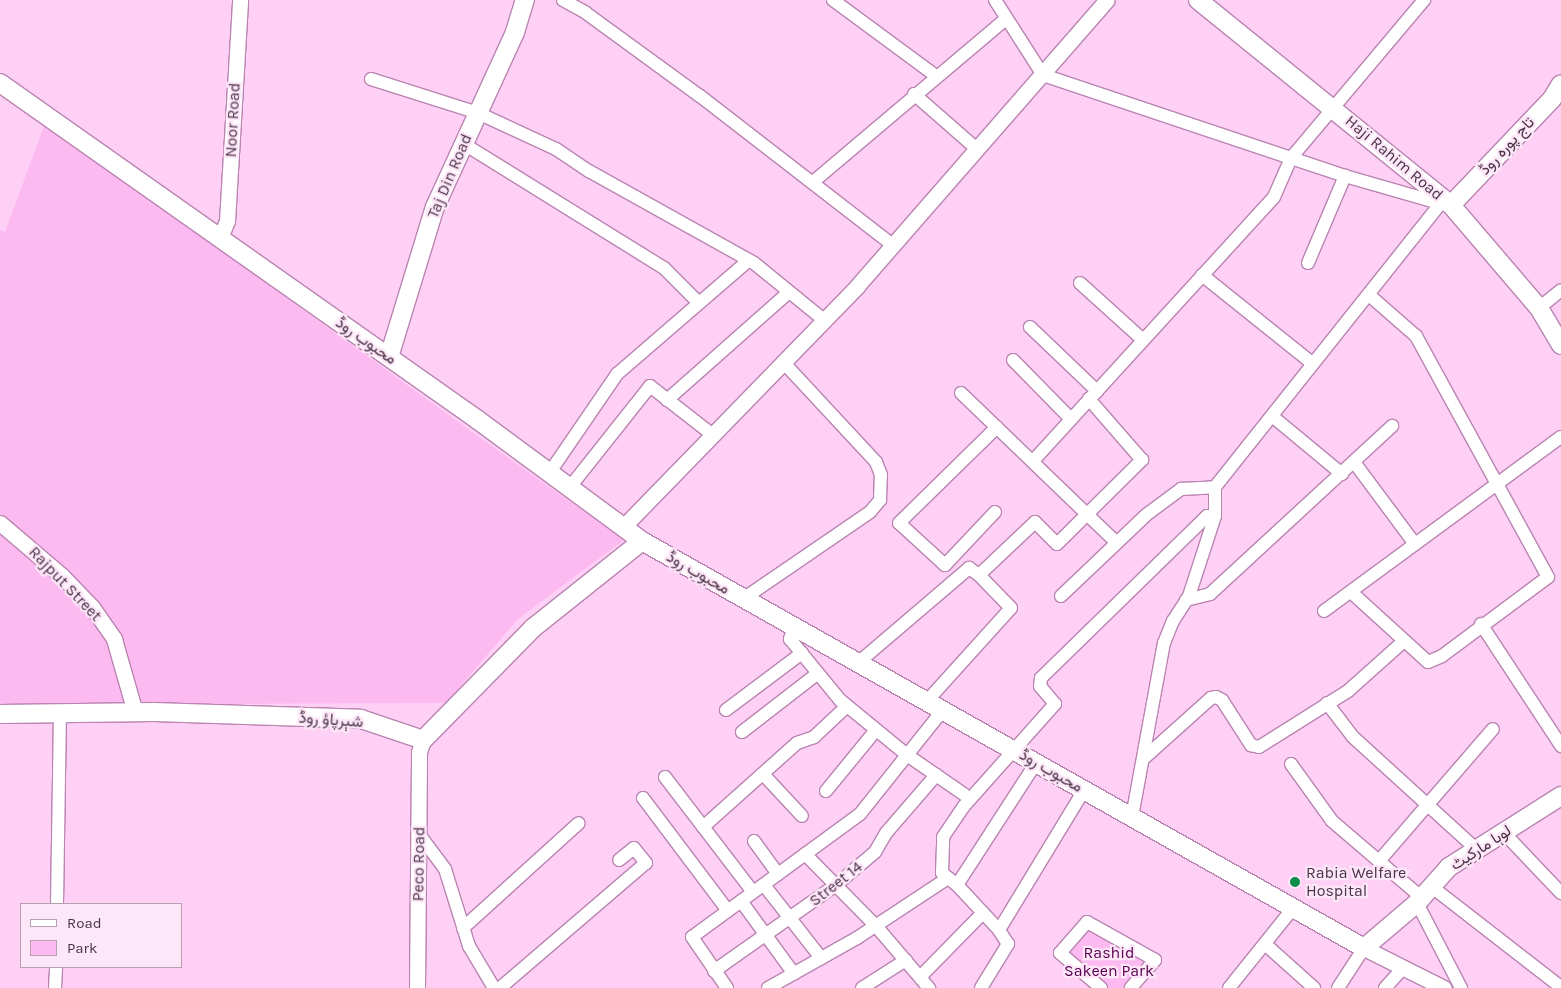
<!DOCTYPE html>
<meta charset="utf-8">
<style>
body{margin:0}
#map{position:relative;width:1561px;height:988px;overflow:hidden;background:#fed0f5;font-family:Karla,Vazirmatn,sans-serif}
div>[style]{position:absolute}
.green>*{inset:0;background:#fdbaf1}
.roads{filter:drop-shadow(1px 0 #ba84b1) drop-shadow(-1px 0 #ba84b1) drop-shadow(0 1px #ba84b1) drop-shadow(0 -1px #ba84b1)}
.minor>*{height:12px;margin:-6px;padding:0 6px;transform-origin:6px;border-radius:6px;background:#fff}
.tertiary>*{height:15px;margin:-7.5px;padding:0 7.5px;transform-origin:7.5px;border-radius:7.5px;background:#fff}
.secondary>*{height:18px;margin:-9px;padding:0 9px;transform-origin:9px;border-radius:9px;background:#fff}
.dots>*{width:14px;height:14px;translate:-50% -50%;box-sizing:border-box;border:2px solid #fde6f8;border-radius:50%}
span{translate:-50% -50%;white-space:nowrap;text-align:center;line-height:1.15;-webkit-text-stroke:4.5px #fde6f8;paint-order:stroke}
.street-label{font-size:16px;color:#4a3446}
.poi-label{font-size:16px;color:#4a3446}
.left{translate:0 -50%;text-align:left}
.park-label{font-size:16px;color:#570050}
.legend{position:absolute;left:20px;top:903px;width:162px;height:65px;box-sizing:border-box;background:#fde6f8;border:1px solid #b59fb1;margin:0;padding:6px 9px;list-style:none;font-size:15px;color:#4a3446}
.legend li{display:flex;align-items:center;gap:10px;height:25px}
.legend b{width:25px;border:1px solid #b59fb1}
</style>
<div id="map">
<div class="green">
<div style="clip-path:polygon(45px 123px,472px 432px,624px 540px,518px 619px,446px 703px,0 705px,0 230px,5px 232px)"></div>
<div style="clip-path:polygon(1087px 922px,1155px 960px,1131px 988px,1101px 988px,1060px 953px)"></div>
</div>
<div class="roads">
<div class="minor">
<div style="left:563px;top:0;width:26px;rotate:29deg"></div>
<div style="left:586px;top:13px;width:141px;rotate:36.1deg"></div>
<div style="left:700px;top:96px;width:244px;rotate:37.7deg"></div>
<div style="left:833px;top:0;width:128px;rotate:36.4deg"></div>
<div style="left:995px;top:0;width:89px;rotate:57.4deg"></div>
<div style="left:1043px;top:75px;width:318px;rotate:18.5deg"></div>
<div style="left:1345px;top:176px;width:105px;rotate:16deg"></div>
<div style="left:371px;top:79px;width:112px;rotate:17.6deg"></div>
<div style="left:478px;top:113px;width:86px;rotate:24.8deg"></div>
<div style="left:556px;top:149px;width:40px;rotate:34deg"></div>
<div style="left:589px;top:171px;width:189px;rotate:29.1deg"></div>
<div style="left:754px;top:263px;width:90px;rotate:39.2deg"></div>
<div style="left:914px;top:94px;width:85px;rotate:41.2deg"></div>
<div style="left:464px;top:144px;width:235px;rotate:31.8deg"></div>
<div style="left:664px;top:268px;width:49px;rotate:45deg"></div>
<div style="left:813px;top:182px;width:253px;rotate:-40.2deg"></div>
<div style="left:1308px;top:263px;width:95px;rotate:-67deg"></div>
<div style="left:1202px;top:275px;width:142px;rotate:38.7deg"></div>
<div style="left:1080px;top:283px;width:85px;rotate:42.1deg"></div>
<div style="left:1539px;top:308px;width:28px;rotate:-39deg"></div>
<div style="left:1030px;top:327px;width:93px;rotate:43.7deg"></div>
<div style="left:1013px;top:360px;width:83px;rotate:45.5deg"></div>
<div style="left:961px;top:393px;width:216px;rotate:43.9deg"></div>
<div style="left:667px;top:400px;width:163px;rotate:-41.5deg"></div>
<div style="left:1272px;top:416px;width:91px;rotate:39.6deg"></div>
<div style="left:1033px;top:461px;width:357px;rotate:-47.6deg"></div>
<div style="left:1274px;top:197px;width:43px;rotate:-66.4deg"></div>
<div style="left:1291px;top:158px;width:207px;rotate:-49.9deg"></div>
<div style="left:1354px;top:462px;width:102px;rotate:53.4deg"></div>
<div style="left:550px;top:472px;width:119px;rotate:-55.6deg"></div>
<div style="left:617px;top:374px;width:174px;rotate:-40.8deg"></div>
<div style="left:570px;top:487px;width:129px;rotate:-51.6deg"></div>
<div style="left:650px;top:386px;width:80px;rotate:37.9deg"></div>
<div style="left:995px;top:512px;width:73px;rotate:133.3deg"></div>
<div style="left:945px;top:565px;width:62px;rotate:-137.6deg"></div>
<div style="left:899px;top:523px;width:137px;rotate:-44.4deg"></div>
<div style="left:1351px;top:592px;width:104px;rotate:42.3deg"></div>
<div style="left:1428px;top:662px;width:15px;rotate:-23deg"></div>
<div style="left:1442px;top:656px;width:132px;rotate:-36.7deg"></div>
<div style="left:1548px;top:577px;width:275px;rotate:-118.7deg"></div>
<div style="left:1416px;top:336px;width:62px;rotate:-138.9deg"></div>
<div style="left:1061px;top:596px;width:117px;rotate:-43.6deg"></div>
<div style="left:1146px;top:515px;width:44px;rotate:-36.6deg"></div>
<div style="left:1181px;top:489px;width:34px;rotate:-3deg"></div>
<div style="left:743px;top:599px;width:154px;rotate:-34.4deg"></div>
<div style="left:870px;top:512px;width:16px;rotate:-50deg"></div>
<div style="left:880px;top:500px;width:25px;rotate:-88deg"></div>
<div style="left:881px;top:475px;width:14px;rotate:-111deg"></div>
<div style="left:876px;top:462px;width:137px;rotate:-132.9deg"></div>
<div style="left:1186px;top:600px;width:25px;rotate:-14deg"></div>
<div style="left:1210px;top:594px;width:248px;rotate:-42.7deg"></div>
<div style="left:1324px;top:611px;width:294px;rotate:-36.3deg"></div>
<div style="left:1481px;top:624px;width:146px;rotate:56.7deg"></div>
<div style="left:794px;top:626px;width:14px;rotate:107deg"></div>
<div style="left:790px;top:639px;width:79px;rotate:50.7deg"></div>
<div style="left:840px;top:700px;width:87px;rotate:39.4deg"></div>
<div style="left:907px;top:755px;width:70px;rotate:34.6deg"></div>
<div style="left:859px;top:662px;width:145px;rotate:-40.5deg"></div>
<div style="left:969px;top:568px;width:12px;rotate:35deg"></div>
<div style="left:979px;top:575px;width:77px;rotate:-43.4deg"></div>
<div style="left:1035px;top:522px;width:31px;rotate:45deg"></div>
<div style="left:1057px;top:544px;width:120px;rotate:-44.7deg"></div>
<div style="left:1142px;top:460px;width:81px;rotate:-131deg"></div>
<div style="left:927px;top:701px;width:125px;rotate:-47.9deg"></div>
<div style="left:1011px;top:608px;width:46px;rotate:-134.1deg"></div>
<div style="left:1327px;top:703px;width:43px;rotate:52.6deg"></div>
<div style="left:1353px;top:737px;width:168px;rotate:42.3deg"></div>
<div style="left:726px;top:710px;width:95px;rotate:-36.9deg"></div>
<div style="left:742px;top:732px;width:96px;rotate:-37.8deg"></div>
<div style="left:1143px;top:759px;width:91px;rotate:-41.9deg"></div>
<div style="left:1211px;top:698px;width:5px;rotate:-11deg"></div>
<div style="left:1216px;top:697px;width:7px;rotate:27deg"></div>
<div style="left:1222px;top:700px;width:54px;rotate:57.2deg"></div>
<div style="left:1251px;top:745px;width:8px;rotate:14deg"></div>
<div style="left:1259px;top:747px;width:105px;rotate:-32.2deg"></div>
<div style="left:1348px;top:691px;width:75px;rotate:-41.8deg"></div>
<div style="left:1291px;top:764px;width:70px;rotate:54.3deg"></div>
<div style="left:1332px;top:821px;width:117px;rotate:40.5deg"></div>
<div style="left:763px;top:774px;width:57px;rotate:47.1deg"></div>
<div style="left:665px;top:777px;width:145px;rotate:52.6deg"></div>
<div style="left:826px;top:791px;width:79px;rotate:-50.7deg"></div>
<div style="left:643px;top:798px;width:141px;rotate:53deg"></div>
<div style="left:1132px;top:817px;width:177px;rotate:-79.6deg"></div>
<div style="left:1164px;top:643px;width:24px;rotate:-68deg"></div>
<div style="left:1173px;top:621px;width:30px;rotate:-57deg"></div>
<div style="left:1189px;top:596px;width:84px;rotate:-72deg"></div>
<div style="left:1215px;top:516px;width:29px;rotate:-90deg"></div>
<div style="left:1215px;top:487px;width:360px;rotate:-51.5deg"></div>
<div style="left:703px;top:827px;width:126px;rotate:-41.8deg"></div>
<div style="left:797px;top:743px;width:18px;rotate:-19deg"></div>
<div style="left:814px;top:737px;width:45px;rotate:-43.2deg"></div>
<div style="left:1504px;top:833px;width:83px;rotate:46.5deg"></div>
<div style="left:419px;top:834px;width:44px;rotate:53.4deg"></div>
<div style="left:445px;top:869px;width:81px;rotate:72.7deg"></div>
<div style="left:469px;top:946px;width:49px;rotate:59.2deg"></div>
<div style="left:754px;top:841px;width:41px;rotate:54deg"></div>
<div style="left:805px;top:854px;width:101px;rotate:45.4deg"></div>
<div style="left:876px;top:926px;width:82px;rotate:49.5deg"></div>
<div style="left:1379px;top:861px;width:174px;rotate:-49.2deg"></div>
<div style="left:764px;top:885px;width:93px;rotate:52deg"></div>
<div style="left:957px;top:885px;width:19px;rotate:-141deg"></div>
<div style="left:942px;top:873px;width:36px;rotate:-88deg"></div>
<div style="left:943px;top:837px;width:37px;rotate:-56deg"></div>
<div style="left:964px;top:806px;width:137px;rotate:-48.3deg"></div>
<div style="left:1055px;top:704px;width:23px;rotate:-130deg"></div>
<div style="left:1040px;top:686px;width:8px;rotate:-83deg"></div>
<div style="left:1041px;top:678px;width:232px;rotate:-44.3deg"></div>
<div style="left:1207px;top:516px;width:8px"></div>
<div style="left:1432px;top:887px;width:163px;rotate:37.8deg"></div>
<div style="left:741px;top:901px;width:90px;rotate:54deg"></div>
<div style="left:1417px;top:903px;width:96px;rotate:62.6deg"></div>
<div style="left:57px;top:904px;width:191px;rotate:-89.1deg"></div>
<div style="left:463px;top:928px;width:156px;rotate:-42.2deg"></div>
<div style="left:999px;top:930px;width:62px;rotate:-133deg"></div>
<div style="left:957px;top:885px;width:145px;rotate:-57.1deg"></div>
<div style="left:1265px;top:944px;width:66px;rotate:41.9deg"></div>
<div style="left:714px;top:971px;width:149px;rotate:-35.2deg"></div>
<div style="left:836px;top:885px;width:51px;rotate:-40.2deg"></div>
<div style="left:875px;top:852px;width:22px;rotate:-60deg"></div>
<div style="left:886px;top:833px;width:77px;rotate:-49.2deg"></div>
<div style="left:920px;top:977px;width:90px;rotate:-45.5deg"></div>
<div style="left:55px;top:988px;width:21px;rotate:-87deg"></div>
<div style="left:500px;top:988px;width:192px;rotate:-40.6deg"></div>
<div style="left:646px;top:863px;width:19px;rotate:-129deg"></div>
<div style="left:634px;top:848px;width:19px;rotate:141deg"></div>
<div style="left:727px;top:988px;width:62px;rotate:-124.5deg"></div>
<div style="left:692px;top:937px;width:208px;rotate:-36.2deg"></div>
<div style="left:860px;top:814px;width:133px;rotate:-51.4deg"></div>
<div style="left:768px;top:988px;width:102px;rotate:-29.3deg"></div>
<div style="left:857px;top:938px;width:109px;rotate:-33.4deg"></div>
<div style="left:862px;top:988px;width:52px;rotate:-32.5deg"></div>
<div style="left:981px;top:988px;width:52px;rotate:-58.5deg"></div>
<div style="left:1008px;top:944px;width:17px;rotate:-123deg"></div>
<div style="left:999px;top:930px;width:164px;rotate:-58.7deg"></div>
<div style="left:1101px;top:988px;width:54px;rotate:-139.5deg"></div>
<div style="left:1060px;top:953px;width:41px;rotate:-48.9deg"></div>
<div style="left:1087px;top:922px;width:78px;rotate:29.2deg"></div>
<div style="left:1155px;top:960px;width:37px;rotate:131deg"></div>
<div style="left:1229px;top:988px;width:102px;rotate:-51.3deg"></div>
<div style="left:1338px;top:988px;width:48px;rotate:-57deg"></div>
<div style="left:1385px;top:988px;width:27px;rotate:-48deg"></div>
</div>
<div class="tertiary">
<div style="left:220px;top:238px;width:18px;rotate:-68deg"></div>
<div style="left:227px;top:221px;width:221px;rotate:-86.6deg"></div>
<div style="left:0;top:523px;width:82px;rotate:40.5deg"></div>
<div style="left:62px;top:576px;width:43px;rotate:45.9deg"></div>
<div style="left:92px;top:607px;width:39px;rotate:55deg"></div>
<div style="left:114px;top:639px;width:76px;rotate:74deg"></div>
<div style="left:623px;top:527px;width:337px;rotate:-45.8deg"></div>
<div style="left:858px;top:285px;width:378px;rotate:-48.9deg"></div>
<div style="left:1364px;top:948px;width:89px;rotate:26.6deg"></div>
<div style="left:417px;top:988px;width:236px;rotate:-89.5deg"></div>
<div style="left:419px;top:752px;width:13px;rotate:-72deg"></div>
</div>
<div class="secondary">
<div style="left:1198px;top:0;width:326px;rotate:39deg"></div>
<div style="left:1451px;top:205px;width:135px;rotate:49.5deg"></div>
<div style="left:1539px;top:308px;width:43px;rotate:59.3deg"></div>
<div style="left:0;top:83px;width:585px;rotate:35.18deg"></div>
<div style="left:478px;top:420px;width:204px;rotate:36.4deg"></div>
<div style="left:642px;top:541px;width:829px;rotate:29.41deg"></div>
<div style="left:1364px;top:948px;width:70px;rotate:-40.3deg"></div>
<div style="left:1417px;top:903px;width:48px;rotate:-48.4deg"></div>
<div style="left:1449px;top:867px;width:133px;rotate:-32.4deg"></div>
<div style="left:1451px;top:205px;width:146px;rotate:-46.4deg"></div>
<div style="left:1552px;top:99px;width:17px;rotate:-59deg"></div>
<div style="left:389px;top:357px;width:157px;rotate:-73deg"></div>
<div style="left:435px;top:207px;width:192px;rotate:-65.4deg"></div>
<div style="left:515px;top:32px;width:34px;rotate:-73deg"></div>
<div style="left:0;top:714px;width:154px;rotate:-0.7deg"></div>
<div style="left:154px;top:712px;width:207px;rotate:1.9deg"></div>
<div style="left:361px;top:719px;width:65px;rotate:18.7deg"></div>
<div style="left:423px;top:740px;width:157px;rotate:-45.5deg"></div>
<div style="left:533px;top:628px;width:139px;rotate:-38.6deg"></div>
</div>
</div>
<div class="dots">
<div style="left:1295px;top:882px;background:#0d8e4b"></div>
</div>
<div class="street-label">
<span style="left:233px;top:120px;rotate:-87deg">Noor Road</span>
<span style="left:1507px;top:146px;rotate:-47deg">تاج پورہ روڈ</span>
<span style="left:1394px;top:158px;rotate:40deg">Haji Rahim Road</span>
<span style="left:450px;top:176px;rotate:-67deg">Taj Din Road</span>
<span style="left:366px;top:341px;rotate:35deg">محبوب روڈ</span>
<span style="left:698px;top:573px;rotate:30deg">محبوب روڈ</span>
<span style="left:65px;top:584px;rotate:46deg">Rajput Street</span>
<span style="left:331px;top:720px;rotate:4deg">شېرپاؤ روڈ</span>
<span style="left:1051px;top:771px;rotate:30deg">محبوب روڈ</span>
<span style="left:1481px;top:848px;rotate:-33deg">لوہا مارکیٹ</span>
<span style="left:419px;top:864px;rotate:-89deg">Peco Road</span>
<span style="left:836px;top:884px;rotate:-38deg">Street 14</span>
</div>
<div class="poi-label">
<span class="left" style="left:1306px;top:882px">Rabia Welfare<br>Hospital</span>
</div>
<div class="park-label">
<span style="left:1109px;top:962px">Rashid<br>Sakeen Park</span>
</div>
<ul class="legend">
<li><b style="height:6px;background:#fff"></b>Road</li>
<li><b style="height:14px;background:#fdbaf1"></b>Park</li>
</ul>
</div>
